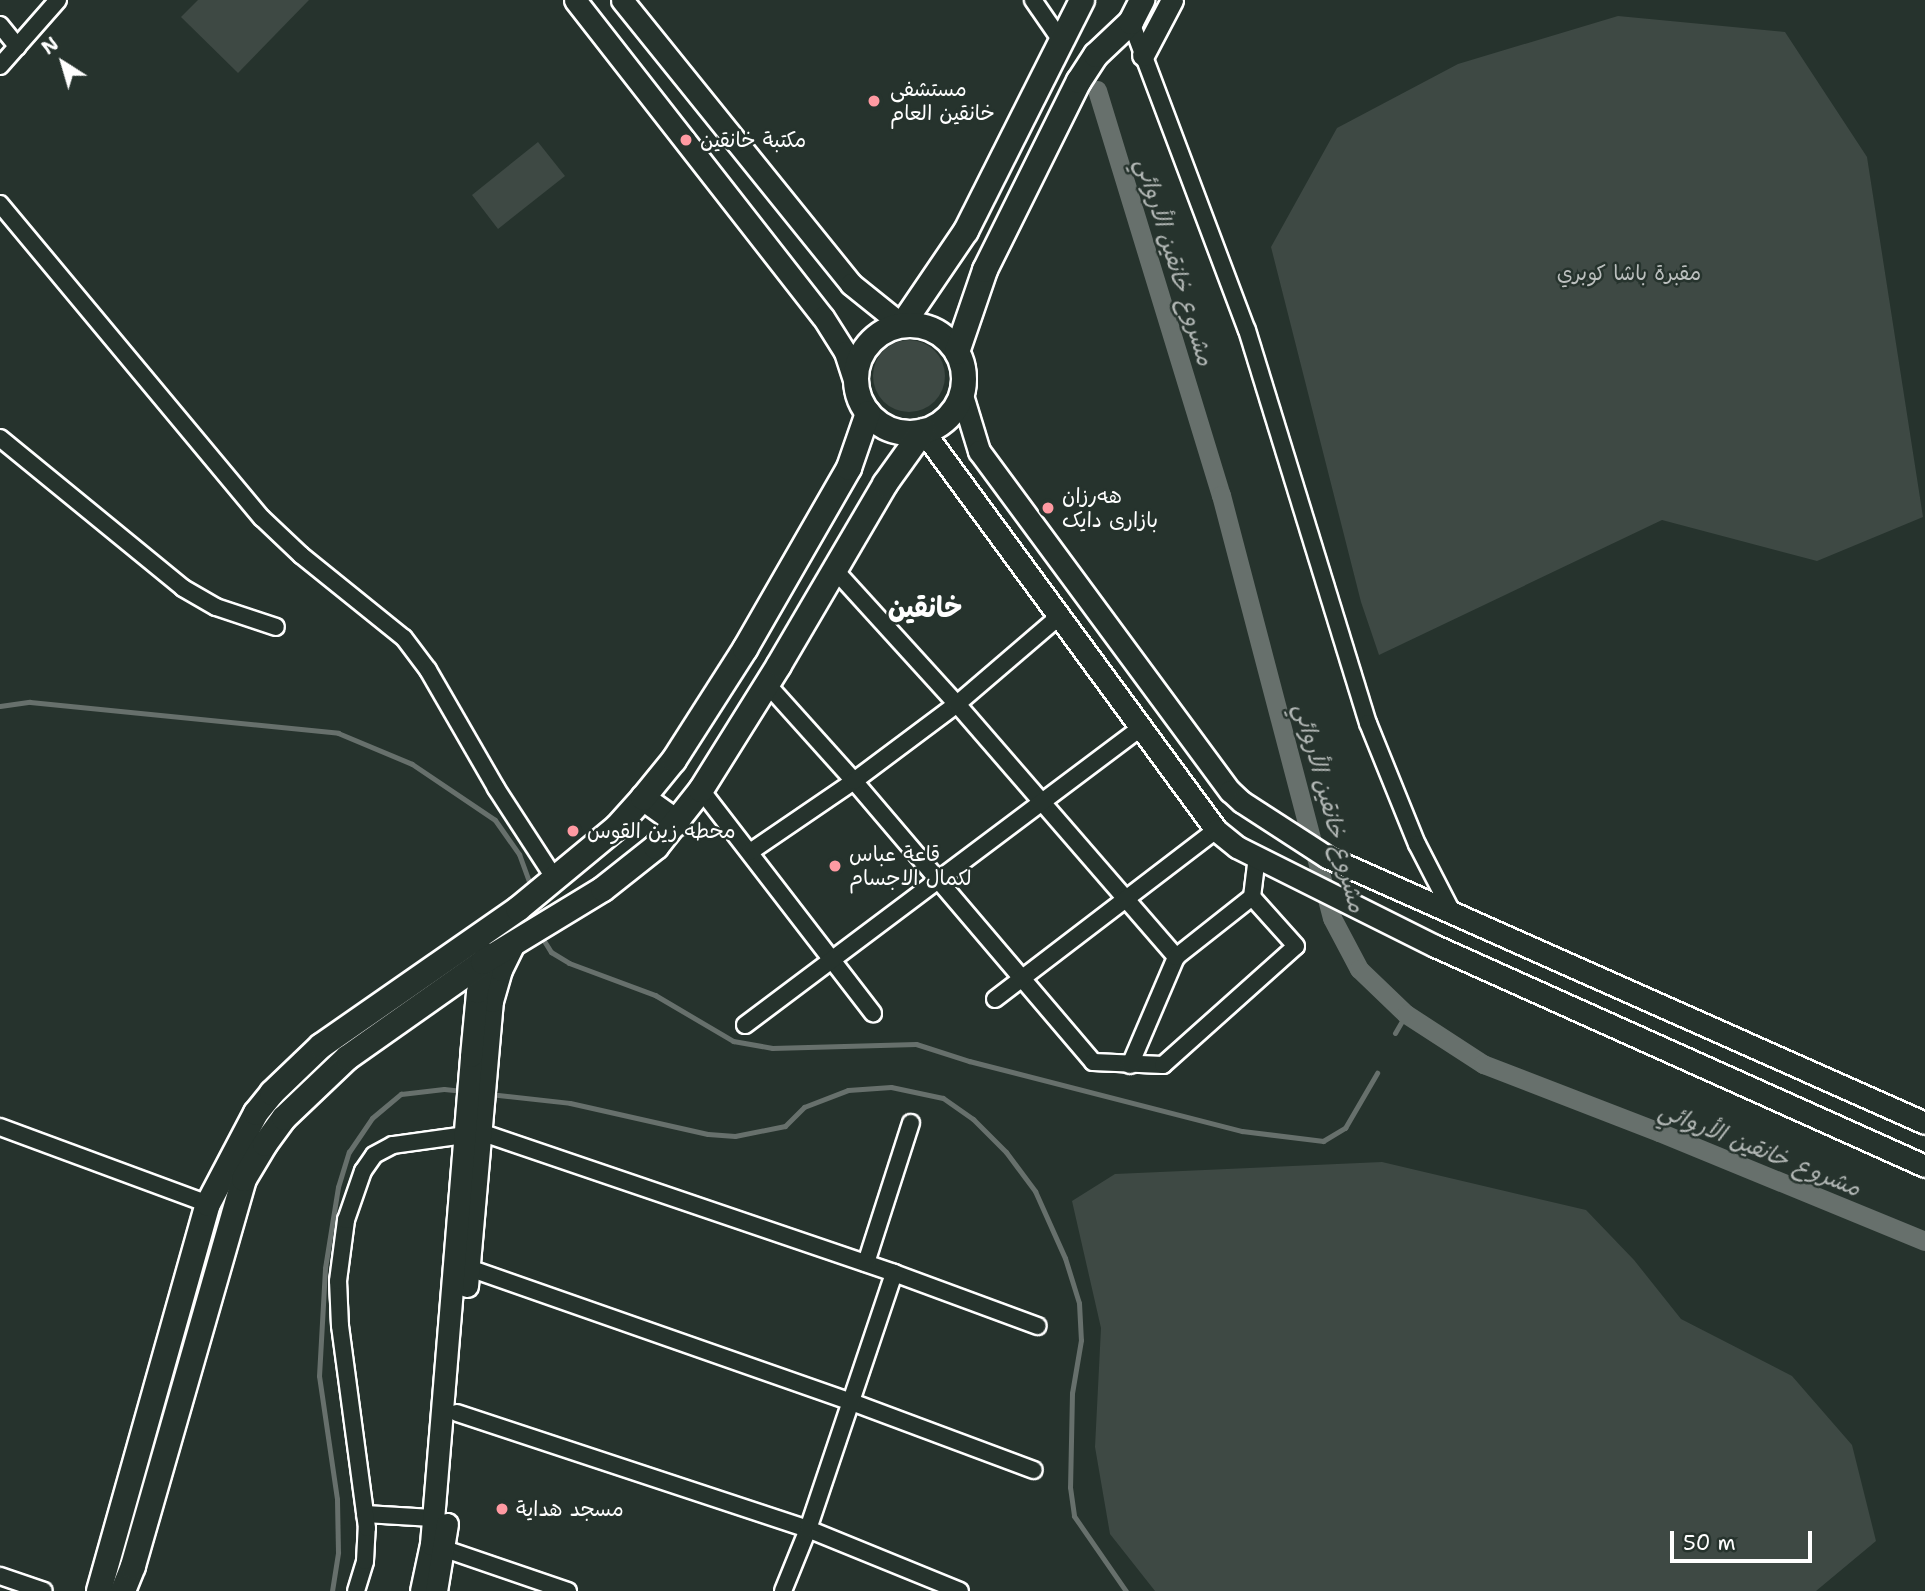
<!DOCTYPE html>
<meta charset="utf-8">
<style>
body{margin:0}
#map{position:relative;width:1925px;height:1591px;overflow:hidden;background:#26332d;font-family:"Shantell Sans","Playpen Sans Arabic",sans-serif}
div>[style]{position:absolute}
.green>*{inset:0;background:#3e4944}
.round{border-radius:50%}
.stream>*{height:5px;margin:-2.5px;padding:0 2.5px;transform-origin:2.5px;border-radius:2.5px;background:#67706c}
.canal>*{height:19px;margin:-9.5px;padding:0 9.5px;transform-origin:9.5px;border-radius:9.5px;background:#67706c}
.roads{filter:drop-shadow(2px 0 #fff) drop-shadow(-2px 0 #fff) drop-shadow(0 2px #fff) drop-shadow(0 -2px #fff)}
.street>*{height:16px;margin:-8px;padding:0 8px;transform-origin:8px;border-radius:8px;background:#26332d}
.secondary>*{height:21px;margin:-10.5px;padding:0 10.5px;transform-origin:10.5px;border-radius:10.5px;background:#26332d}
.primary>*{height:24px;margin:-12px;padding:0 12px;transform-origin:12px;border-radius:12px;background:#26332d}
.primary>.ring{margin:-12px;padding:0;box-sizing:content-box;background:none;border:24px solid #26332d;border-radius:50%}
.dots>*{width:19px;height:19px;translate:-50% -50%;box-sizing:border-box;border:4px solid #26332d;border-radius:50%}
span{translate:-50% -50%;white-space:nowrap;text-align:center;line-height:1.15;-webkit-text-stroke:5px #26332d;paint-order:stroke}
.poi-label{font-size:21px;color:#fff}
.left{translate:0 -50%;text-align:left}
.park-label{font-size:21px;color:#bbbfbe}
.water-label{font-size:23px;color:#b3b8b6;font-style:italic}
.district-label{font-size:28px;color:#fff;font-weight:700}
.north{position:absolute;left:28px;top:28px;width:70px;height:70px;-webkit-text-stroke:5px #26332d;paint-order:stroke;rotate:323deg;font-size:19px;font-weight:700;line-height:28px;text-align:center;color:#fff}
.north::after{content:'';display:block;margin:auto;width:24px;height:32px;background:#fff;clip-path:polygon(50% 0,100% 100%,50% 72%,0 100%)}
.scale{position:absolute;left:1670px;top:1531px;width:142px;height:32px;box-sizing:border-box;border:4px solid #fff;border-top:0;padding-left:9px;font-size:21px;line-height:24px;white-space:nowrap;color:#fff;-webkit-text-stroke:5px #26332d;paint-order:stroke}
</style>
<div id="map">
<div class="green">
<div style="clip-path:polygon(198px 0,309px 0,238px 73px,181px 17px)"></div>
<div style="clip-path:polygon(1618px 16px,1785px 32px,1867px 157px,1923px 517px,1817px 561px,1662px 520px,1379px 655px,1361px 602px,1271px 247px,1337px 128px,1458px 64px)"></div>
<div style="clip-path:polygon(538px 142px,565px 176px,498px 229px,472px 195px)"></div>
<div class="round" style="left:873px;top:340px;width:72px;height:72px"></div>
<div style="clip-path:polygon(1382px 1162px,1586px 1210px,1634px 1260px,1681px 1319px,1792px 1376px,1852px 1445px,1876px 1541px,1816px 1591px,1155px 1591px,1110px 1534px,1095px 1447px,1101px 1328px,1072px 1201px,1115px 1174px)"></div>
</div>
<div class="stream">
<div style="left:0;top:706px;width:30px;rotate:-8deg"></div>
<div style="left:30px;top:702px;width:310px;rotate:5.7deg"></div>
<div style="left:338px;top:733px;width:80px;rotate:22.7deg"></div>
<div style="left:412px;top:764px;width:100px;rotate:34deg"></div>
<div style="left:495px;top:820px;width:42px;rotate:54.8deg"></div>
<div style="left:519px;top:854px;width:37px;rotate:70deg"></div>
<div style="left:541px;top:936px;width:19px;rotate:58deg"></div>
<div style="left:551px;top:952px;width:21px;rotate:31deg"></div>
<div style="left:569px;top:963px;width:92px;rotate:20.4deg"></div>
<div style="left:655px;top:995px;width:91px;rotate:30.5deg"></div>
<div style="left:733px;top:1041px;width:40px;rotate:10deg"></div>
<div style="left:772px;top:1048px;width:144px;rotate:-1.6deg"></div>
<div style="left:916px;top:1044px;width:56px;rotate:17.8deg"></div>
<div style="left:969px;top:1061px;width:282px;rotate:14.4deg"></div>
<div style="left:1242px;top:1131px;width:82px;rotate:7deg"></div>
<div style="left:1323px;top:1141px;width:26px;rotate:-31deg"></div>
<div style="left:1345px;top:1128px;width:64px;rotate:-59.8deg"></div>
<div style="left:1395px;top:1033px;width:22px;rotate:-60deg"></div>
<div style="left:489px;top:1094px;width:81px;rotate:6.3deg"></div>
<div style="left:570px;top:1103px;width:141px;rotate:12.7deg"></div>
<div style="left:708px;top:1134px;width:27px;rotate:4deg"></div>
<div style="left:735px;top:1136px;width:51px;rotate:-11.3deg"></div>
<div style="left:785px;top:1126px;width:27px;rotate:-45deg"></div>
<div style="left:804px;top:1107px;width:47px;rotate:-21.1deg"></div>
<div style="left:848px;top:1090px;width:43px;rotate:-4deg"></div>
<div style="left:891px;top:1087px;width:53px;rotate:11.9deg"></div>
<div style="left:943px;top:1098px;width:37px;rotate:35deg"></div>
<div style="left:973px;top:1119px;width:47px;rotate:45deg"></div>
<div style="left:1006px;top:1152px;width:49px;rotate:53.4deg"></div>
<div style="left:1035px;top:1191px;width:73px;rotate:65.9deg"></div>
<div style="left:1065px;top:1258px;width:47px;rotate:72.7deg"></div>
<div style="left:1079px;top:1303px;width:37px;rotate:87deg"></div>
<div style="left:1081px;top:1340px;width:54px;rotate:99.6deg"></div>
<div style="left:1072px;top:1393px;width:94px;rotate:91.2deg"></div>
<div style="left:1070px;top:1487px;width:29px;rotate:82deg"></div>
<div style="left:1074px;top:1516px;width:91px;rotate:55.3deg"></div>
<div style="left:332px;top:1591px;width:39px;rotate:-81deg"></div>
<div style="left:338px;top:1552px;width:53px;rotate:-91.1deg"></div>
<div style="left:337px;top:1499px;width:124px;rotate:-98.3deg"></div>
<div style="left:319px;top:1376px;width:108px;rotate:-86.8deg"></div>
<div style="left:325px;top:1268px;width:82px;rotate:-80.9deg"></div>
<div style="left:338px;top:1187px;width:37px;rotate:-73deg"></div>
<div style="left:349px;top:1152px;width:41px;rotate:-55.9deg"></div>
<div style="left:372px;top:1118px;width:38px;rotate:-40deg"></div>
<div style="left:401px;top:1094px;width:43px;rotate:-6.6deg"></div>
<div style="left:444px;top:1089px;width:18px;rotate:6deg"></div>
</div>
<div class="canal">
<div style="left:1097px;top:90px;width:424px;rotate:73deg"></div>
<div style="left:1221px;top:495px;width:437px;rotate:75.3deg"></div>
<div style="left:1332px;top:918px;width:58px;rotate:62.1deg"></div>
<div style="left:1359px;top:969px;width:65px;rotate:43.8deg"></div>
<div style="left:1406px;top:1014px;width:92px;rotate:33deg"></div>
<div style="left:1483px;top:1064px;width:189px;rotate:21.1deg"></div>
<div style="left:1659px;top:1132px;width:287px;rotate:22.3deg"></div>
</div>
<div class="roads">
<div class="street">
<div style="left:1033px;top:0;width:47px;rotate:55.3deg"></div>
<div style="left:1131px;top:22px;width:329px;rotate:69.4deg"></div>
<div style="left:1247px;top:330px;width:411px;rotate:72.9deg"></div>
<div style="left:1368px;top:723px;width:131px;rotate:68deg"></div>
<div style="left:1417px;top:844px;width:79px;rotate:62.8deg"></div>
<div style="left:0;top:25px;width:28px;rotate:51deg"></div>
<div style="left:0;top:66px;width:88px;rotate:-48.7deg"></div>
<div style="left:0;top:204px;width:409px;rotate:50.2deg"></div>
<div style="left:262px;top:518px;width:54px;rotate:43.5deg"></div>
<div style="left:301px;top:555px;width:132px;rotate:38.9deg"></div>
<div style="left:404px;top:638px;width:40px;rotate:53deg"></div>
<div style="left:428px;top:670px;width:136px;rotate:60deg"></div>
<div style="left:496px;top:788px;width:108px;rotate:57deg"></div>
<div style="left:0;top:438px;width:237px;rotate:39.3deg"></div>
<div style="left:183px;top:588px;width:38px;rotate:30deg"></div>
<div style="left:216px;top:607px;width:63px;rotate:18.4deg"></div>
<div style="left:834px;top:569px;width:183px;rotate:47.7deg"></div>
<div style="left:957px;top:704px;width:335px;rotate:49.1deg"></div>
<div style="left:767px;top:684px;width:130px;rotate:48.1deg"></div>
<div style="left:854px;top:781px;width:369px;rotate:49.6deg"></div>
<div style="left:1093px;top:1062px;width:70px;rotate:2.5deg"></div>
<div style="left:1163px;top:1065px;width:178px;rotate:-41.8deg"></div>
<div style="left:1296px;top:946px;width:66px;rotate:-131.9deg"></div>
<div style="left:701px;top:790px;width:282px;rotate:52.4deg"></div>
<div style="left:750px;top:852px;width:126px;rotate:-34.3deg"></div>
<div style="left:854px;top:781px;width:129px;rotate:-36.8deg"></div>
<div style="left:957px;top:704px;width:137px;rotate:-40.6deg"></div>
<div style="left:995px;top:999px;width:278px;rotate:-37.4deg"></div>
<div style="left:745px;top:1025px;width:496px;rotate:-36.9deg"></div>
<div style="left:1130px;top:1065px;width:117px;rotate:-66.9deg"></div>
<div style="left:1176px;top:957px;width:97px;rotate:-38.3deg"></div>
<div style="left:1252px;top:897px;width:39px;rotate:-83deg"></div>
<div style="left:0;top:1127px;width:222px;rotate:20.3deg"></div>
<div style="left:480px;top:1132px;width:437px;rotate:18.8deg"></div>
<div style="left:894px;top:1273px;width:153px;rotate:20.3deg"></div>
<div style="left:866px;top:1263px;width:147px;rotate:-72.2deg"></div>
<div style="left:469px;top:1268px;width:403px;rotate:19.3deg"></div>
<div style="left:849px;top:1401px;width:197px;rotate:20.5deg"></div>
<div style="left:457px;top:1413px;width:370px;rotate:18.3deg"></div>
<div style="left:808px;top:1529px;width:164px;rotate:22.2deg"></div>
<div style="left:365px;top:1514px;width:68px;rotate:3.4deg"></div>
<div style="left:445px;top:1549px;width:130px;rotate:18.9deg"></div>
<div style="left:0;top:1576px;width:46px;rotate:18.8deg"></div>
<div style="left:356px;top:1591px;width:31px;rotate:-73deg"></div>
<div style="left:365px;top:1561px;width:33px;rotate:-87deg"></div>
<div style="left:367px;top:1528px;width:204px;rotate:-97.6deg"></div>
<div style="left:340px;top:1326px;width:45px;rotate:-92.5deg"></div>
<div style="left:338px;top:1281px;width:62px;rotate:-82.5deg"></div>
<div style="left:346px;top:1220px;width:52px;rotate:-70.9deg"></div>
<div style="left:363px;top:1171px;width:19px;rotate:-55deg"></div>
<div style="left:374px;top:1155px;width:21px;rotate:-28deg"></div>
<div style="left:393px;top:1145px;width:73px;rotate:-7.9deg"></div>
<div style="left:783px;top:1591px;width:67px;rotate:-68deg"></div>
<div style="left:808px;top:1529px;width:270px;rotate:-71.4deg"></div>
</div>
<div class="secondary">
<div style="left:575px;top:0;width:402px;rotate:52deg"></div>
<div style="left:823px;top:317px;width:41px;rotate:57.8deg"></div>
<div style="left:845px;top:352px;width:38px;rotate:72deg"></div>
<div style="left:622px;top:0;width:365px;rotate:51.1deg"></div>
<div style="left:851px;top:284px;width:65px;rotate:38.8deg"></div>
<div style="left:1143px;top:55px;width:62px;rotate:-62.2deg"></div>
<div style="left:962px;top:395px;width:59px;rotate:73.1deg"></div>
<div style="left:979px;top:451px;width:423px;rotate:53.6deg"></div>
<div style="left:1230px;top:791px;width:16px;rotate:43deg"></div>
<div style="left:1242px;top:802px;width:101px;rotate:32.9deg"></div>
<div style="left:1327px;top:857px;width:654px;rotate:23.98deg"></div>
<div style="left:923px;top:431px;width:495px;rotate:53.7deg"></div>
<div style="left:1216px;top:830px;width:27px;rotate:39deg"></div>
<div style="left:1237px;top:847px;width:221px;rotate:26.6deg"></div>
<div style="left:1435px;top:946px;width:537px;rotate:24.18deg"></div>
<div style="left:467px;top:1286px;width:286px;rotate:-85deg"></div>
<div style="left:492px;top:1001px;width:32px;rotate:-74deg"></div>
<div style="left:501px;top:970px;width:30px;rotate:-64deg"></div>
<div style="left:421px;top:1591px;width:48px;rotate:-78deg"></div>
<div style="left:431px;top:1544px;width:490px;rotate:-85.3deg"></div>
<div style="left:471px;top:1056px;width:64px;rotate:-84.6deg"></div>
<div style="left:477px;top:992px;width:40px;rotate:-78deg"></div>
<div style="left:436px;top:1591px;width:68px;rotate:-80.7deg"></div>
</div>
<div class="primary">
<div style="left:902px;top:325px;width:114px;rotate:-55.8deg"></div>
<div style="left:966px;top:231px;width:258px;rotate:-63.3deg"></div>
<div class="ring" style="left:856px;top:325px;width:84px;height:84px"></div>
<div style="left:957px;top:352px;width:87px;rotate:-71.1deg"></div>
<div style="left:985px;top:270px;width:211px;rotate:-63.6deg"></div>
<div style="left:1079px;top:81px;width:31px;rotate:-57deg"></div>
<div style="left:1096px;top:55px;width:48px;rotate:-43.3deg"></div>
<div style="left:1131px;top:22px;width:25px;rotate:-63deg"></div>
<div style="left:643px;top:798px;width:43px;rotate:35.5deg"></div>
<div style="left:99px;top:1591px;width:402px;rotate:-74.3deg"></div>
<div style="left:208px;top:1204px;width:103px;rotate:-62.2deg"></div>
<div style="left:256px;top:1113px;width:26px;rotate:-51deg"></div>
<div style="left:272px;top:1093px;width:68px;rotate:-43.8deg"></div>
<div style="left:321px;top:1046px;width:240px;rotate:-34.8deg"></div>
<div style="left:518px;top:909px;width:129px;rotate:-39.6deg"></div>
<div style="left:617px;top:827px;width:39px;rotate:-48deg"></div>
<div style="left:643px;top:798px;width:49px;rotate:-50.8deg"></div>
<div style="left:674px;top:760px;width:132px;rotate:-57.4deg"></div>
<div style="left:745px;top:649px;width:209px;rotate:-60.1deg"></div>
<div style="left:849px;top:468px;width:58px;rotate:-70.9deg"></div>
<div style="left:123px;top:1591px;width:27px;rotate:-68deg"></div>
<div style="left:133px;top:1566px;width:403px;rotate:-74deg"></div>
<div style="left:244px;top:1179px;width:41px;rotate:-59deg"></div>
<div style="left:265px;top:1144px;width:32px;rotate:-54deg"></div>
<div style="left:284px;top:1118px;width:87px;rotate:-43.6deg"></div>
<div style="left:347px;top:1058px;width:166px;rotate:-35.2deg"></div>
<div style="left:483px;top:962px;width:140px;rotate:-31.3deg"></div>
<div style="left:603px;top:889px;width:68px;rotate:-38.4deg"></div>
<div style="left:656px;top:847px;width:73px;rotate:-51.7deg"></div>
<div style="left:701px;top:790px;width:147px;rotate:-58deg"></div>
<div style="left:779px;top:665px;width:210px;rotate:-59.6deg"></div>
<div style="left:885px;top:484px;width:65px;rotate:-54.4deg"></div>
</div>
</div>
<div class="dots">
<div style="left:874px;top:101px;background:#ff9aa2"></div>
<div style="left:686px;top:140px;background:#ff9aa2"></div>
<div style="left:1048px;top:508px;background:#ff9aa2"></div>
<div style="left:573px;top:831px;background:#ff9aa2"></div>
<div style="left:835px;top:866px;background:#ff9aa2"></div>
<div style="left:502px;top:1509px;background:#ff9aa2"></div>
</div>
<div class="poi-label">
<span class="left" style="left:890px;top:101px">مستشفى<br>خانقين العام</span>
<span class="left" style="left:700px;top:140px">مكتبة خانقين</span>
<span class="left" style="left:1062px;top:508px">هەرزان<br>بازاری دایک</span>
<span class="left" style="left:587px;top:831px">محطه زين القوس</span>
<span class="left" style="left:849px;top:866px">قاعة عباس<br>لكمال الاجسام</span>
<span class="left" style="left:516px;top:1509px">مسجد هداية</span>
</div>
<div class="park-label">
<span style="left:1629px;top:273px">مقبرة باشا كوبري</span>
</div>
<div class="water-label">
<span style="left:1175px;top:262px;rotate:73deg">مشروع خانقين الأروائي</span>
<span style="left:1330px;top:808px;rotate:75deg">مشروع خانقين الأروائي</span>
<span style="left:1760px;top:1149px;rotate:22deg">مشروع خانقين الأروائي</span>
</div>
<div class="district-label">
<span style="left:925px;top:607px">خانقين</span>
</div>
<div class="north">N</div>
<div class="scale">50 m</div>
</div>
